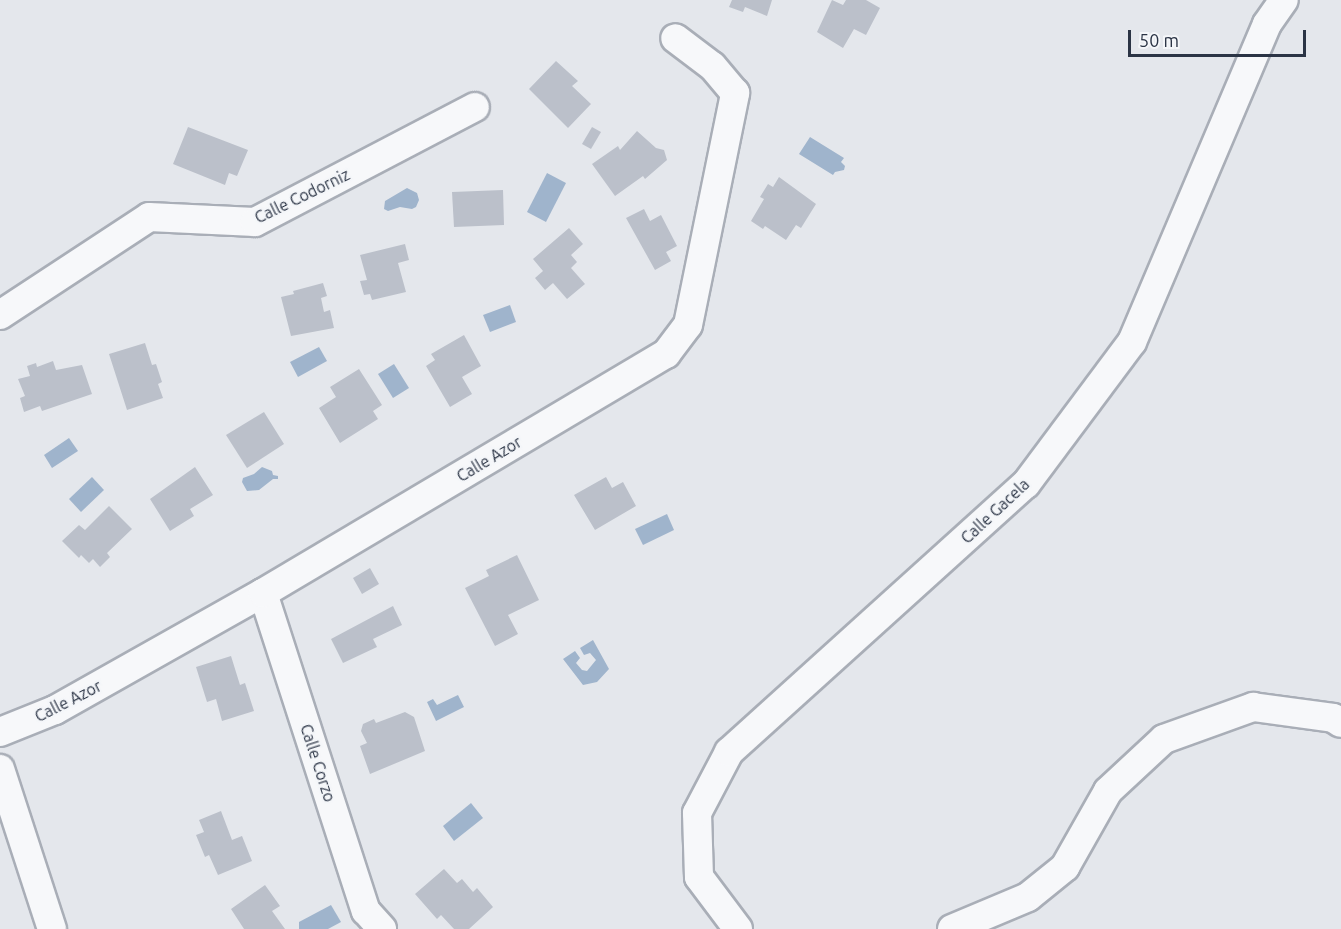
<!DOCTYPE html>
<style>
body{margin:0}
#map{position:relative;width:1341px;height:929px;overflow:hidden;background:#e4e7ec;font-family:Ubuntu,sans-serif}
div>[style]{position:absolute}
.water>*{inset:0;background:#9fb4cc}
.building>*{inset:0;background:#bbc0ca}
.roads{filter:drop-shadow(2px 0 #a9aeb7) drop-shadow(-2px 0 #a9aeb7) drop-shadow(0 2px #a9aeb7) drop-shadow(0 -2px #a9aeb7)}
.minor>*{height:28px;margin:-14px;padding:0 14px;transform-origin:14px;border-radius:14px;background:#f7f8fa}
span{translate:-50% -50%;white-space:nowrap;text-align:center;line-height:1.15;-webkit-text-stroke:4.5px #f4f6f9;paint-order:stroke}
.street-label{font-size:16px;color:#2b3445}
.scale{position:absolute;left:1128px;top:30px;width:178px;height:27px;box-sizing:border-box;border:3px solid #2b3445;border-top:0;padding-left:8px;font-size:18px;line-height:21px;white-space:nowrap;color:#2b3445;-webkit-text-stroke:4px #f4f6f9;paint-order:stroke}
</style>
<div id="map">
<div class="water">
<div style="clip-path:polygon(810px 137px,844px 158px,841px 162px,845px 166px,844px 170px,835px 172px,833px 175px,799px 154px)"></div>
<div style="clip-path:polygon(547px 173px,566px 183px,546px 222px,527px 212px)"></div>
<div style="clip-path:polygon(407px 188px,417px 193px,419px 200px,416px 207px,412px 209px,400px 207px,388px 211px,384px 209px,385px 201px)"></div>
<div style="clip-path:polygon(510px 305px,516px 322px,490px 332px,483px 315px)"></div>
<div style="clip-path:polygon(319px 347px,327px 361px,298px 377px,290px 362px)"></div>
<div style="clip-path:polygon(394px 364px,409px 388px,393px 398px,378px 374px)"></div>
<div style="clip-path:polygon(69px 438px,78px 451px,52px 468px,44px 455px)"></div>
<div style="clip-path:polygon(262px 467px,272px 471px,273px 475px,278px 476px,278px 479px,273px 479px,259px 490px,247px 491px,242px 482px,243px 478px,254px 474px)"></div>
<div style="clip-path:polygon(92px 477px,104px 490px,81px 512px,69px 499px)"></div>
<div style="clip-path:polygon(667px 514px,674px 530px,643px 545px,635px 529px)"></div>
<div style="clip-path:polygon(593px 640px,609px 669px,597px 682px,583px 685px,563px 659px,575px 651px,580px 658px,576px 663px,582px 670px,587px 671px,596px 660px,590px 653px,584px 655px,580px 648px)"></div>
<div style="clip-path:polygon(458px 695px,464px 707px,436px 721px,427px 702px,433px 699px,437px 705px)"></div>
<div style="clip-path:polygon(471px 803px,483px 818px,454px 841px,443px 826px)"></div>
<div style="clip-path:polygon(331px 905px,341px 922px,328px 929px,299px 929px,299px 922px)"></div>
</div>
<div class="building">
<div style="clip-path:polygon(732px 0,772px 0,767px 16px,745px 7px,743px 12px,729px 7px)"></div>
<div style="clip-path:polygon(832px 0,843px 5px,846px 0,866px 0,880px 8px,866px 35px,854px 29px,843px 48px,817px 32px)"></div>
<div style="clip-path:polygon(556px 61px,578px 81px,572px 86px,591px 104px,568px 128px,529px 89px)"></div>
<div style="clip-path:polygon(188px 127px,248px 150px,237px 176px,229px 173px,225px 185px,173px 164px)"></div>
<div style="clip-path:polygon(592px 127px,601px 132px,591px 149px,582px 144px)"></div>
<div style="clip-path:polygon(637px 131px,656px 148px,664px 150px,667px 160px,645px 179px,643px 176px,615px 196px,592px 164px,618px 146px,620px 150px)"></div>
<div style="clip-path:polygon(779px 177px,816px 204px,801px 228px,796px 225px,786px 240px,765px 226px,763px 229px,751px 221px,764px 199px,760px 197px,768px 184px,773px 187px)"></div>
<div style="clip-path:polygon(503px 190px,504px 225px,454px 227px,452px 192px)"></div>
<div style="clip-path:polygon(644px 209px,650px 221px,661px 215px,677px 246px,666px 252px,671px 261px,655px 270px,626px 218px)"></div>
<div style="clip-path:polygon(569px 228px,583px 244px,571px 255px,577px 262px,571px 268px,585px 284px,567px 299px,553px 283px,545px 290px,535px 278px,543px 271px,533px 259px)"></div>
<div style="clip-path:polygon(405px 244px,409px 260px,398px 263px,406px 292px,372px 300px,370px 294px,364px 295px,360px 281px,367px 280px,360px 255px)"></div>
<div style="clip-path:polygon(323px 283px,327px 296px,321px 298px,324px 312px,330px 310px,334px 328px,291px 336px,281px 297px,294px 294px,293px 291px)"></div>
<div style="clip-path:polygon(464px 335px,481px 366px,462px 377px,472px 394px,450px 407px,426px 366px,435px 360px,431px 354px)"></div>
<div style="clip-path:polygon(145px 343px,152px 365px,156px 364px,162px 382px,158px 384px,163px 398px,127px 410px,109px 354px)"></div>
<div style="clip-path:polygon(53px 361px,56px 370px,82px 365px,92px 394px,42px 411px,40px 406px,24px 412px,20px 398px,25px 396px,18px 379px,30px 376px,27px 366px,36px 363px,37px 367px)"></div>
<div style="clip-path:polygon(359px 369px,382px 405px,373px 411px,378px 419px,340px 443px,319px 408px,336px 397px,330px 387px)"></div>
<div style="clip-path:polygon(264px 412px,284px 444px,247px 468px,226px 435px)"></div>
<div style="clip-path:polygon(195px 467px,213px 495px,190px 509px,194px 516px,170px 531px,150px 499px)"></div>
<div style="clip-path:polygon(606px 477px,612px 488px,623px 482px,636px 506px,595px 530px,574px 495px)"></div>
<div style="clip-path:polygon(109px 506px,132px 529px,107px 553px,110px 557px,100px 567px,93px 559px,89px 563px,81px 555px,79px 558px,62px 541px,79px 525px,85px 530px)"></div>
<div style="clip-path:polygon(517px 555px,539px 600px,508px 615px,518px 634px,495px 646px,465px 588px,489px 576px,486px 570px)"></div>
<div style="clip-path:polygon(370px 568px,379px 584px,362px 594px,353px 578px)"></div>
<div style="clip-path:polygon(393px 606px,402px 625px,373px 639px,377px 647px,343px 663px,331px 639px)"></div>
<div style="clip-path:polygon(231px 656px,240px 685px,245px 683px,254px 711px,222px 721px,216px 699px,207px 702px,196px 667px)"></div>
<div style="clip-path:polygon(405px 712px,414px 717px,425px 751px,370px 774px,360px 746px,367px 743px,361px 731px,363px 724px,374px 719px,376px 723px)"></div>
<div style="clip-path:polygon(221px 811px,232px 840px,242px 836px,252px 861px,218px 875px,209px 855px,205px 857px,196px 835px,204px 832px,199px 820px)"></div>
<div style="clip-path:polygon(444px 869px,457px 883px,462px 879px,473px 892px,477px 888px,493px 907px,469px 929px,454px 929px,441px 915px,437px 919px,415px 894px)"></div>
<div style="clip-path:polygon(265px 885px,280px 906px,272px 911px,285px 929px,244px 929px,231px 909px)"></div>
</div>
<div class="roads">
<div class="minor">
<div style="left:0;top:315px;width:178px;rotate:-33.3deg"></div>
<div style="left:149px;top:217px;width:106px;rotate:2.7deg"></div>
<div style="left:255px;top:222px;width:248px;rotate:-27.6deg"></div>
<div style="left:263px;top:593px;width:334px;rotate:72.1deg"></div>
<div style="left:366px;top:911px;width:24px;rotate:48deg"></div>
<div style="left:0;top:732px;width:59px;rotate:-21.8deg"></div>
<div style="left:55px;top:710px;width:239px;rotate:-29.4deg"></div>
<div style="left:263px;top:593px;width:469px;rotate:-30.7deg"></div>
<div style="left:666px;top:354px;width:36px;rotate:-53deg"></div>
<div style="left:688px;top:325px;width:237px;rotate:-78.5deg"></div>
<div style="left:735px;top:93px;width:35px;rotate:-130deg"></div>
<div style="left:712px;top:66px;width:46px;rotate:-142.9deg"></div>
<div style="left:0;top:769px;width:168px;rotate:72deg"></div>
<div style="left:738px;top:929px;width:65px;rotate:-126.9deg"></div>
<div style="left:699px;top:877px;width:64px;rotate:-91.8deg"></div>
<div style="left:697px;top:813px;width:69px;rotate:-62.3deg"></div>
<div style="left:729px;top:752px;width:400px;rotate:-42.1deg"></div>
<div style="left:1026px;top:484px;width:177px;rotate:-53.3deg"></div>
<div style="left:1132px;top:342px;width:345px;rotate:-67deg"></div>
<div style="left:1267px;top:24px;width:29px;rotate:-55deg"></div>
<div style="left:952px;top:929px;width:82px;rotate:-22.8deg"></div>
<div style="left:1028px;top:897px;width:48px;rotate:-39deg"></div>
<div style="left:1065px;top:867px;width:87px;rotate:-60.5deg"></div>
<div style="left:1108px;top:791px;width:76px;rotate:-42.9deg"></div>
<div style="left:1164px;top:739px;width:95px;rotate:-19.8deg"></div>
<div style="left:1253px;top:707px;width:81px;rotate:7.8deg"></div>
<div style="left:1333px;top:718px;width:9px;rotate:32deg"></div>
</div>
</div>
<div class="street-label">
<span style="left:302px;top:196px;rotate:-26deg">Calle Codorniz</span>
<span style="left:489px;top:459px;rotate:-31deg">Calle Azor</span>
<span style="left:995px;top:511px;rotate:-43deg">Calle Gacela</span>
<span style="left:68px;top:701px;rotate:-27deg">Calle Azor</span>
<span style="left:318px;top:763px;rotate:72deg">Calle Corzo</span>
</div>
<div class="scale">50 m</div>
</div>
